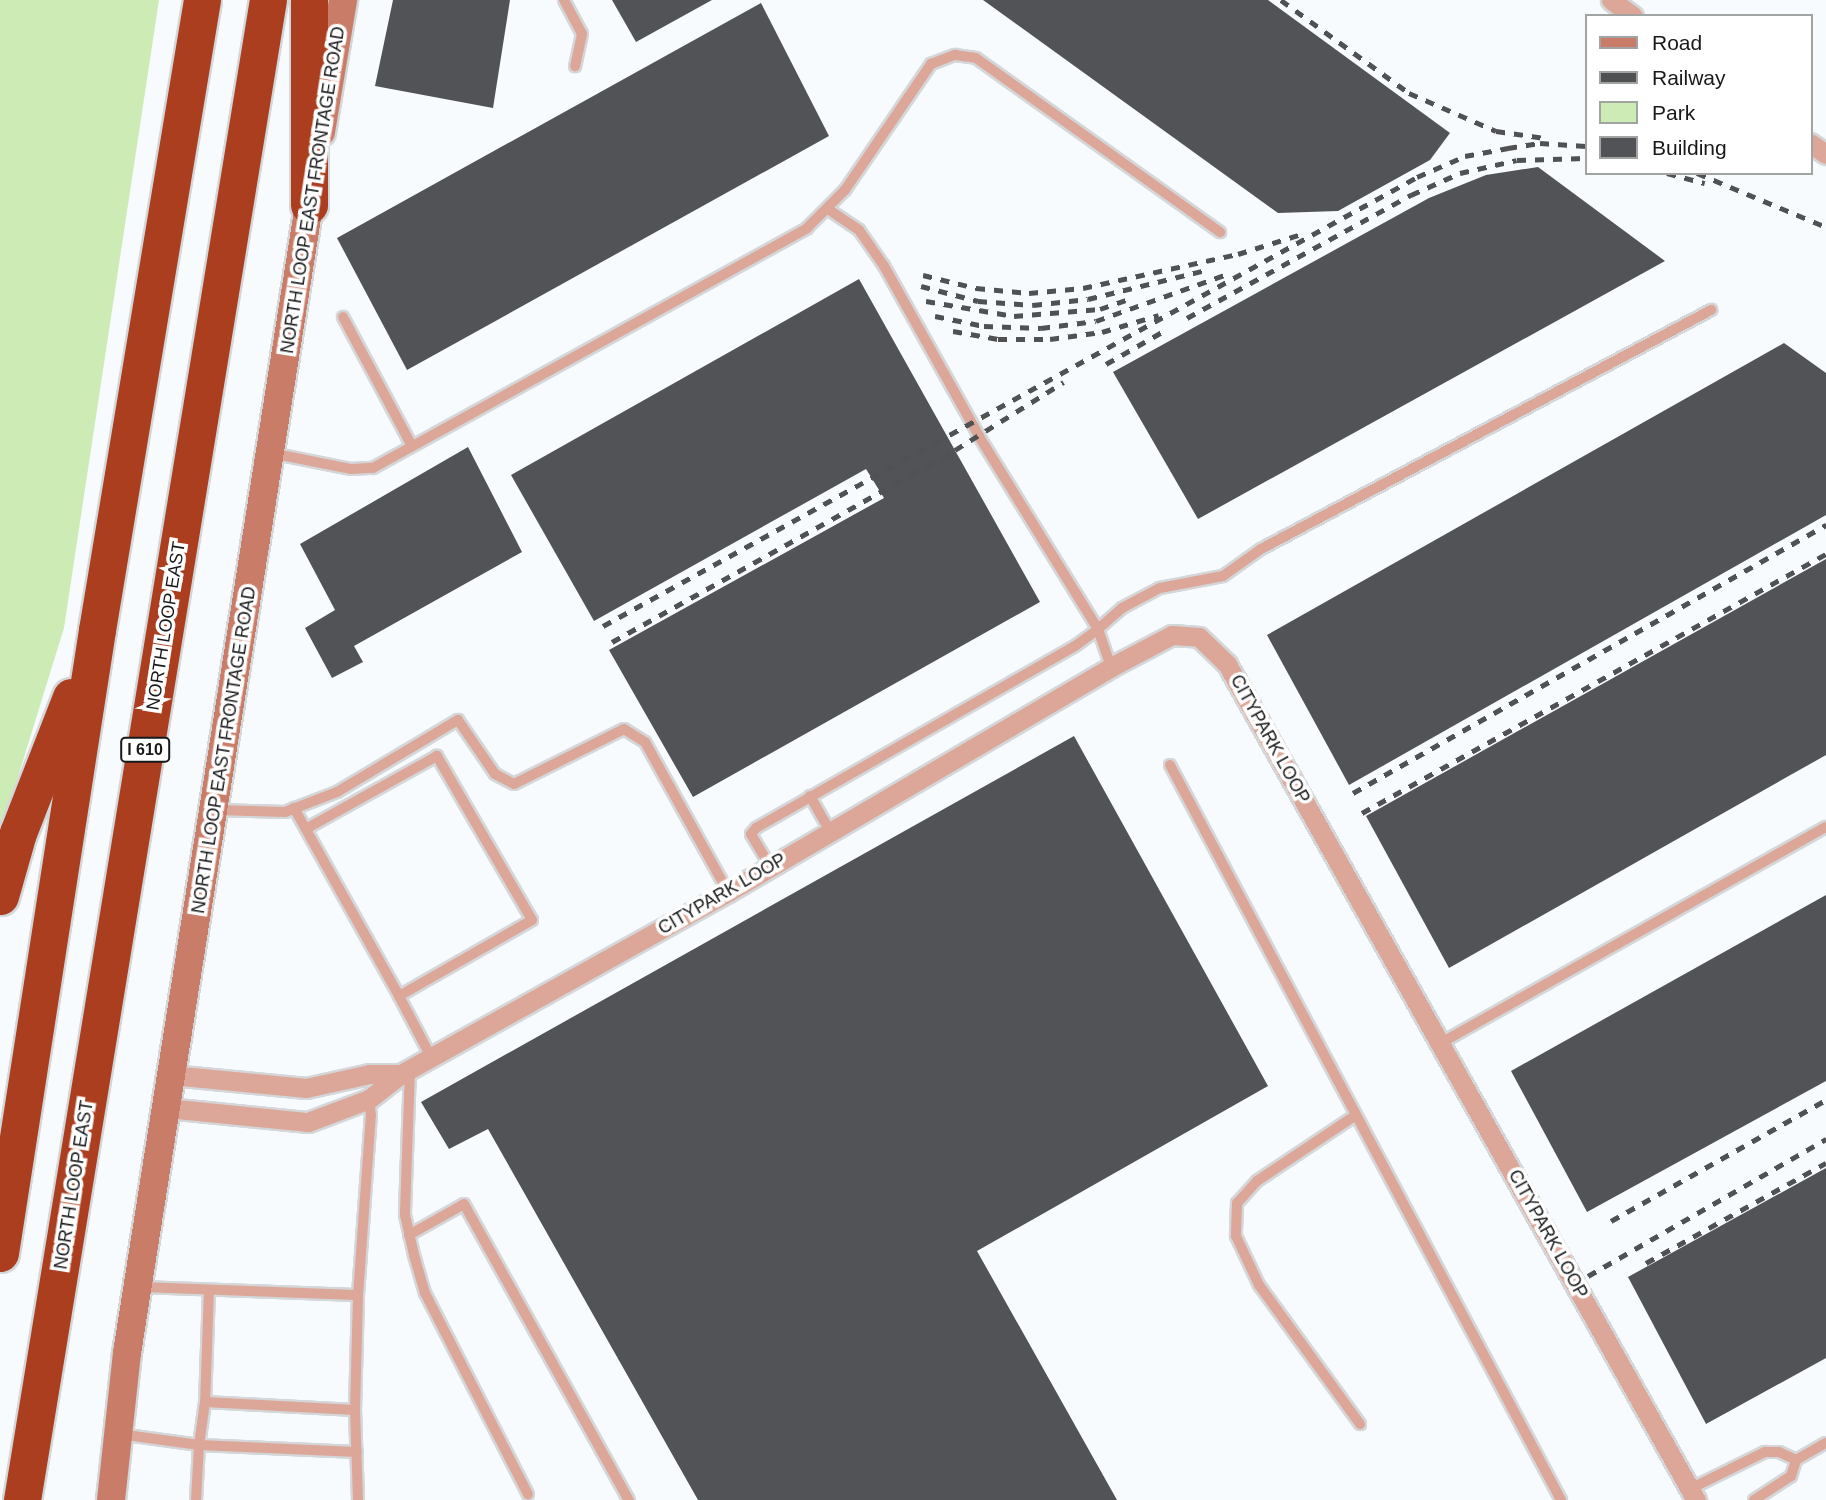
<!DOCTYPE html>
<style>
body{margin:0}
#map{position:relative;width:1826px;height:1500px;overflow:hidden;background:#f8fbfe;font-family:Helvetica,sans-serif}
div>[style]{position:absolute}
.green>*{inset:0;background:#ccebb5}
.building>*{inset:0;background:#525356}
.roads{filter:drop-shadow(2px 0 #d4d7d9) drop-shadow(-2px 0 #d4d7d9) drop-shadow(0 2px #d4d7d9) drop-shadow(0 -2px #d4d7d9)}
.service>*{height:10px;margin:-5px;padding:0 5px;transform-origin:5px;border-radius:5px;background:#dca798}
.minor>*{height:19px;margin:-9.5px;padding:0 9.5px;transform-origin:9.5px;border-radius:9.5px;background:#dca798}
.secondary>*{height:28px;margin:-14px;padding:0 14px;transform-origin:14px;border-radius:14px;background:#c97c67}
.motorway>*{height:37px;margin:-18.5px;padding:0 18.5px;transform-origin:18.5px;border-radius:18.5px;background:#ab3e1f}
.rail>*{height:5px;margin-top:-2.5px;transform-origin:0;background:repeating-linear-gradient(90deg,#505153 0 9px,transparent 0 18px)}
span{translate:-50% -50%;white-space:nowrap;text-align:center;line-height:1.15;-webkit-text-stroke:7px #fff;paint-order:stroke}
.shield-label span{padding:2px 5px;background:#fff;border:2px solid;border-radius:5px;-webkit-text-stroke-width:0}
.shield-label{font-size:16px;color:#171819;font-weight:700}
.street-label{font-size:18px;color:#171819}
.legend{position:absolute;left:1585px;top:14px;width:228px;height:161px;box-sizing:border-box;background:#fff;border:2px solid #a2a3a3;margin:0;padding:9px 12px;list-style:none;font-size:21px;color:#171819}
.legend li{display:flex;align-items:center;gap:14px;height:35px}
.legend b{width:35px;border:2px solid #a2a3a3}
</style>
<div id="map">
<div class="green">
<div style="clip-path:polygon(0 0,159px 0,64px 628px,0 835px)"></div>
</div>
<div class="building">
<div style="clip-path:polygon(393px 0,510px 0,493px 108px,375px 86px)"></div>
<div style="clip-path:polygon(612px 0,712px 0,636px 42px)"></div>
<div style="clip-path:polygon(983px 0,1268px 0,1450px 133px,1430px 160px,1338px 211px,1278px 213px)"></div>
<div style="clip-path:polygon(761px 3px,829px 136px,407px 370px,337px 238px)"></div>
<div style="clip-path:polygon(1538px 167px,1665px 261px,1198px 519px,1113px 372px,1429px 198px,1486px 175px)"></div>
<div style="clip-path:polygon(859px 279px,1040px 602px,693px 797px,609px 650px,884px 498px,866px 469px,594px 621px,511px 475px)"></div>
<div style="clip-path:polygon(1784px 343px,1826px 373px,1826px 515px,1349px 785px,1267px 635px)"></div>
<div style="clip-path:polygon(468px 447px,522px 552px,354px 646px,363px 662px,332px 678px,305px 628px,335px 610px,300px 544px)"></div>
<div style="clip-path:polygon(1826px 559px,1826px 755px,1449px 968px,1366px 816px)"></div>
<div style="clip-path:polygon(1074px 736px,1268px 1086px,977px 1251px,1117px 1500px,698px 1500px,488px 1129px,449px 1149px,421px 1102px)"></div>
<div style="clip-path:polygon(1826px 895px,1826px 1081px,1587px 1212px,1511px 1071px)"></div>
<div style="clip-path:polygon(1826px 1168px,1826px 1358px,1706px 1424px,1628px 1277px)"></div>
</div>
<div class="roads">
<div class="service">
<div style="left:564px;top:0;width:38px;rotate:62deg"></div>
<div style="left:582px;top:34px;width:33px;rotate:102deg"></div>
<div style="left:343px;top:317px;width:146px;rotate:61.9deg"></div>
<div style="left:271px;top:453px;width:82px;rotate:11.3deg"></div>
<div style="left:351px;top:469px;width:22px;rotate:-3deg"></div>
<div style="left:373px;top:468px;width:496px;rotate:-28.9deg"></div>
<div style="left:807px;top:228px;width:54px;rotate:-45deg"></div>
<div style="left:845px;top:190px;width:153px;rotate:-55.7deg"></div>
<div style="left:931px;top:64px;width:26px;rotate:-21deg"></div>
<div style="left:955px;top:55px;width:21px;rotate:8deg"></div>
<div style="left:976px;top:58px;width:300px;rotate:35.5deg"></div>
<div style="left:1111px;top:667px;width:40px;rotate:-108.9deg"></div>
<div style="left:1098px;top:629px;width:32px;rotate:-41deg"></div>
<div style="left:1122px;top:608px;width:43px;rotate:-27.8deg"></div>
<div style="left:1160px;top:588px;width:64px;rotate:-10.8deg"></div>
<div style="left:1223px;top:576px;width:47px;rotate:-35.4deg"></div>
<div style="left:1261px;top:549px;width:510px;rotate:-27.97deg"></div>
<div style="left:1170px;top:765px;width:833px;rotate:61.99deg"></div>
<div style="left:810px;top:796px;width:40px;rotate:60.3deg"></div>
<div style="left:294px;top:808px;width:215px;rotate:60.8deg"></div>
<div style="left:399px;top:996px;width:153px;rotate:-29.7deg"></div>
<div style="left:532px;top:920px;width:190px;rotate:-120.1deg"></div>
<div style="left:437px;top:756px;width:150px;rotate:150.9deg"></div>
<div style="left:216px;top:810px;width:69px;rotate:1.7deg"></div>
<div style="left:285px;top:812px;width:56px;rotate:-21deg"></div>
<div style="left:337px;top:792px;width:141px;rotate:-30.8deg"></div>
<div style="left:458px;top:720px;width:65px;rotate:55.6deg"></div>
<div style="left:495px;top:774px;width:21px;rotate:28deg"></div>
<div style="left:514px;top:784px;width:123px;rotate:-26.6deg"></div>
<div style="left:624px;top:729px;width:25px;rotate:32deg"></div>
<div style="left:645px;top:742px;width:171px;rotate:61deg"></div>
<div style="left:770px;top:866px;width:37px;rotate:-121deg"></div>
<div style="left:751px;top:834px;width:8px;rotate:-50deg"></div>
<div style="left:756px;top:828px;width:367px;rotate:-29.7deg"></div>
<div style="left:1075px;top:646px;width:29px;rotate:-36deg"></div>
<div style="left:1098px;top:629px;width:227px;rotate:-121.7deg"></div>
<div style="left:979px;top:436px;width:195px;rotate:-119.2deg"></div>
<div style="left:884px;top:266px;width:44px;rotate:-124.8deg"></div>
<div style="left:859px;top:230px;width:37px;rotate:-146deg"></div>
<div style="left:399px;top:996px;width:69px;rotate:62.3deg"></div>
<div style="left:1441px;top:1043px;width:441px;rotate:-29.3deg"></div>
<div style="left:410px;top:1069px;width:146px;rotate:92deg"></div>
<div style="left:405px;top:1215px;width:41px;rotate:77.3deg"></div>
<div style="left:414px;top:1255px;width:40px;rotate:74deg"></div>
<div style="left:425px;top:1293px;width:226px;rotate:62.9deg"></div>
<div style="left:1356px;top:1115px;width:119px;rotate:146.3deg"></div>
<div style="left:1257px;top:1181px;width:30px;rotate:132deg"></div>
<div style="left:1237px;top:1203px;width:33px;rotate:92deg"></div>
<div style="left:1236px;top:1236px;width:54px;rotate:64.9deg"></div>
<div style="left:1259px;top:1285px;width:172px;rotate:54deg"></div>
<div style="left:409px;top:1235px;width:63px;rotate:-29.4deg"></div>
<div style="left:464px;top:1204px;width:339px;rotate:60.9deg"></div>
<div style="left:140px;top:1287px;width:218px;rotate:2.1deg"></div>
<div style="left:358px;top:1295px;width:180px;rotate:-85.9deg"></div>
<div style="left:371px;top:1115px;width:16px;rotate:-97deg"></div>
<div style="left:209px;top:1290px;width:112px;rotate:92deg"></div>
<div style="left:205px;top:1402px;width:150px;rotate:3.1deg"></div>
<div style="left:355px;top:1410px;width:115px;rotate:-88.5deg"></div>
<div style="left:205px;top:1402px;width:43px;rotate:97.9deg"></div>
<div style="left:199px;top:1445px;width:158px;rotate:2.5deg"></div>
<div style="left:355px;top:1410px;width:90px;rotate:88.1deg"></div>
<div style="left:119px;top:1434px;width:81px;rotate:7.8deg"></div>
<div style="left:199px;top:1445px;width:55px;rotate:93.1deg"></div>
<div style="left:1796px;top:1460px;width:34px;rotate:-30deg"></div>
<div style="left:1690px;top:1489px;width:84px;rotate:-26.3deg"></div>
<div style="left:1765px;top:1452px;width:14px"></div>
<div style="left:1779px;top:1452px;width:19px;rotate:25deg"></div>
<div style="left:1796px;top:1460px;width:17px;rotate:107deg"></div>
<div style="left:1791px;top:1476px;width:44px;rotate:147deg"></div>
</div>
<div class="minor">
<div style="left:1611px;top:0;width:27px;rotate:36deg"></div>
<div style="left:1810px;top:143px;width:19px;rotate:35deg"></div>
<div style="left:171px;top:1075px;width:136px;rotate:5.5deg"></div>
<div style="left:306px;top:1088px;width:65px;rotate:-12.5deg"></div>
<div style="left:369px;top:1074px;width:32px"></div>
<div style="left:167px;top:1108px;width:142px;rotate:5.7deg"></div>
<div style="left:308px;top:1122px;width:65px;rotate:-20.7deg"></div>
<div style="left:369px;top:1099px;width:41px;rotate:-38deg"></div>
<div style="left:401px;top:1074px;width:374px;rotate:-29.1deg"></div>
<div style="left:728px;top:892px;width:444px;rotate:-30.4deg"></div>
<div style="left:1111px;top:667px;width:69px;rotate:-27.7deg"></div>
<div style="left:1172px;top:635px;width:27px;rotate:4deg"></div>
<div style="left:1199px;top:637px;width:39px;rotate:44deg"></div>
<div style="left:1227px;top:664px;width:959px;rotate:60.71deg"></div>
</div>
<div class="secondary">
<div style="left:321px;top:132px;width:134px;rotate:-80.5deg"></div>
<div style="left:111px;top:1500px;width:148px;rotate:-83.8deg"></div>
<div style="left:127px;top:1353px;width:1182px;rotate:-80.99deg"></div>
</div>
<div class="motorway">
<div style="left:309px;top:0;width:205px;rotate:90deg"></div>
<div style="left:0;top:896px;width:66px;rotate:-74.1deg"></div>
<div style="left:18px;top:833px;width:146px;rotate:-68.7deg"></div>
<div style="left:0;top:1253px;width:631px;rotate:-81.15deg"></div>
<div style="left:97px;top:630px;width:639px;rotate:-80.54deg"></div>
<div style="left:22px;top:1500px;width:1520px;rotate:-80.69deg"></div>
</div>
</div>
<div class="rail">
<div style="left:1281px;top:0;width:158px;rotate:36deg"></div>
<div style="left:1409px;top:93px;width:95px;rotate:23.6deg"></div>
<div style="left:1496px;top:131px;width:49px;rotate:8.1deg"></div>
<div style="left:1667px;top:173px;width:39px;rotate:15deg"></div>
<div style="left:1697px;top:173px;width:140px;rotate:22.7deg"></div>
<div style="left:923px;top:275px;width:55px;rotate:13.8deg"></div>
<div style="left:976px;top:288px;width:53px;rotate:5.4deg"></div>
<div style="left:1029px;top:293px;width:54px;rotate:-5.3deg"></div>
<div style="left:1083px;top:288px;width:159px;rotate:-12.4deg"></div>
<div style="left:1238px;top:254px;width:67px;rotate:-17.4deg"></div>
<div style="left:921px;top:286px;width:59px;rotate:14.7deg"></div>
<div style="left:978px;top:301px;width:55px;rotate:4.2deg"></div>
<div style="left:1033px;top:305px;width:55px;rotate:-6.2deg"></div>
<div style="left:1088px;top:299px;width:122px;rotate:-13.8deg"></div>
<div style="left:926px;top:301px;width:89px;rotate:9.7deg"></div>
<div style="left:1014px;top:316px;width:86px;rotate:-4.7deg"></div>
<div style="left:1100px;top:309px;width:31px;rotate:-19deg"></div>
<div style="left:935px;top:316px;width:50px;rotate:11.5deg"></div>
<div style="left:984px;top:326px;width:57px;rotate:2deg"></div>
<div style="left:1041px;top:328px;width:55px;rotate:-7.3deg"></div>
<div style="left:1096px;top:321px;width:142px;rotate:-19.7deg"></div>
<div style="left:1187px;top:318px;width:256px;rotate:-28.8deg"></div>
<div style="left:1411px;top:195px;width:54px;rotate:-24.2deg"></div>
<div style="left:1460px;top:173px;width:58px;rotate:-12.8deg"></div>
<div style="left:1517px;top:160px;width:69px;rotate:-1.7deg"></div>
<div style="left:953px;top:331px;width:46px;rotate:10.1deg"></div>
<div style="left:998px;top:339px;width:52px"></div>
<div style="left:1050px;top:339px;width:52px;rotate:-7.7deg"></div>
<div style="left:1102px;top:332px;width:59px;rotate:-16.6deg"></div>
<div style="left:1106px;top:364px;width:64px;rotate:-29.7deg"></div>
<div style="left:603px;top:626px;width:930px;rotate:-28.88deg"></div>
<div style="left:1417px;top:177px;width:52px;rotate:-23.6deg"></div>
<div style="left:1465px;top:156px;width:44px;rotate:-10.5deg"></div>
<div style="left:1508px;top:148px;width:32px;rotate:-9deg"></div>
<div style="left:1540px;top:143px;width:46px;rotate:3.7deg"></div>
<div style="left:612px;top:642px;width:393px;rotate:-29.2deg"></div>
<div style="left:955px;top:450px;width:128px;rotate:-32deg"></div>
<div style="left:1353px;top:793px;width:544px;rotate:-29.54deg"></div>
<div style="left:1362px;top:813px;width:531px;rotate:-29.17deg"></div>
<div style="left:1611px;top:1221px;width:247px;rotate:-29.4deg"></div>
<div style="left:1646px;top:1263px;width:206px;rotate:-29.1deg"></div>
<div style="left:1588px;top:1276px;width:275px;rotate:-29.9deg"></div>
</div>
<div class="shield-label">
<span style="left:145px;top:750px">I 610</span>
</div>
<div class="street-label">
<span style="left:313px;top:190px;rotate:-81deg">NORTH LOOP EAST FRONTAGE ROAD</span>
<span style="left:166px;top:626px;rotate:-81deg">NORTH LOOP EAST</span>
<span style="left:1270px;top:739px;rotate:61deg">CITYPARK LOOP</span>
<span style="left:224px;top:750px;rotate:-81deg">NORTH LOOP EAST FRONTAGE ROAD</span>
<span style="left:722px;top:894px;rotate:-30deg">CITYPARK LOOP</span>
<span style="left:74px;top:1185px;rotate:-81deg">NORTH LOOP EAST</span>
<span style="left:1548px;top:1234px;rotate:61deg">CITYPARK LOOP</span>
</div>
<ul class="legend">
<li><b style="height:9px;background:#c97c67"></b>Road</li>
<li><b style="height:9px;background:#505153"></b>Railway</li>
<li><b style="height:19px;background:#ccebb5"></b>Park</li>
<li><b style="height:19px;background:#525356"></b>Building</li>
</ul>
</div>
